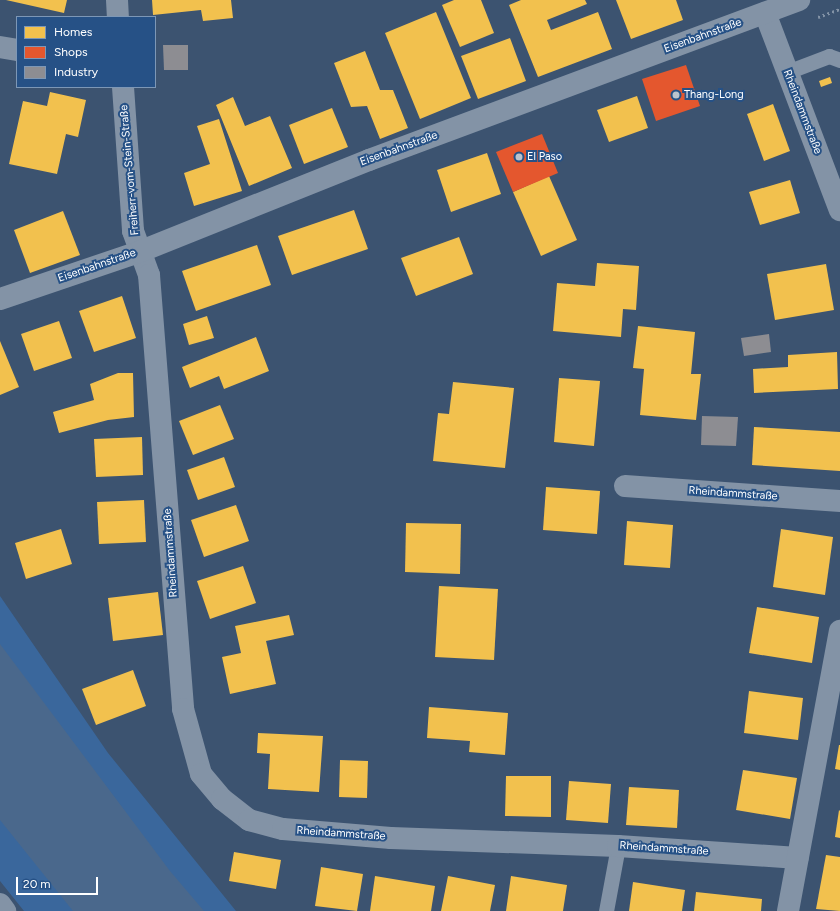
<!DOCTYPE html>
<meta charset="utf-8">
<style>
body{margin:0}
#map{position:relative;width:840px;height:911px;overflow:hidden;background:#3c5370;font-family:Figtree,sans-serif}
div>[style]{position:absolute}
.green>*{inset:0;background:#3a679c}
.water>*{inset:0;background:#4a688c}
.homes>*{inset:0;background:#f2c14e}
.shops>*{inset:0;background:#e4572e}
.industry>*{inset:0;background:#8d8d92}
.path>*{height:2.5px;margin-top:-1.25px;transform-origin:0;background:repeating-linear-gradient(90deg,#8393a6 0 2px,transparent 0 5px)}
.lane>*{height:15px;margin:-7.5px;padding:0 7.5px;transform-origin:7.5px;border-radius:7.5px;background:#8393a6}
.street>*{height:22px;margin:-11px;padding:0 11px;transform-origin:11px;border-radius:11px;background:#8393a6}
.dots>*{width:11px;height:11px;translate:-50% -50%;box-sizing:border-box;border:2px solid #265186;border-radius:50%}
span{translate:-50% -50%;white-space:nowrap;text-align:center;line-height:1.15;-webkit-text-stroke:4px #265186;paint-order:stroke}
.street-label{font-size:11px;color:#fff}
.poi-label{font-size:11px;color:#fff}
.left{translate:0 -50%;text-align:left}
.legend{position:absolute;left:16px;top:16px;width:140px;height:72px;box-sizing:border-box;background:#265186;border:1px solid #7d97b6;margin:0;padding:5px 7px;list-style:none;font-size:12px;color:#fff}
.legend li{display:flex;align-items:center;gap:8px;height:20px}
.legend b{width:20px;border:1px solid #7d97b6}
.scale{position:absolute;left:16px;top:877px;width:82px;height:18px;box-sizing:border-box;border:2px solid #fff;border-top:0;padding-left:5px;font-size:12px;line-height:14px;white-space:nowrap;color:#fff;-webkit-text-stroke:3px #265186;paint-order:stroke}
</style>
<div id="map">
<div class="green">
<div style="clip-path:polygon(0 596px,108px 753px,236px 911px,24px 911px,0 881px)"></div>
</div>
<div class="water">
<div style="clip-path:polygon(0 644px,170px 871px,204px 911px,73px 911px,0 820px)"></div>
</div>
<div class="homes">
<div style="clip-path:polygon(6px 0,67px 0,64px 13px)"></div>
<div style="clip-path:polygon(152px 0,231px 0,233px 18px,203px 21px,201px 10px,153px 15px)"></div>
<div style="clip-path:polygon(454px 0,481px 0,494px 33px,460px 47px,442px 5px)"></div>
<div style="clip-path:polygon(521px 0,585px 0,587px 4px,547px 20px,551px 30px,598px 12px,612px 49px,538px 77px,509px 5px)"></div>
<div style="clip-path:polygon(616px 0,676px 0,683px 20px,631px 39px)"></div>
<div style="clip-path:polygon(436px 12px,471px 98px,420px 119px,385px 33px)"></div>
<div style="clip-path:polygon(510px 38px,526px 81px,478px 99px,461px 56px)"></div>
<div style="clip-path:polygon(365px 51px,380px 90px,393px 90px,408px 128px,380px 139px,367px 106px,351px 107px,334px 63px)"></div>
<div style="clip-path:polygon(830px 77px,832px 83px,821px 87px,819px 81px)"></div>
<div style="clip-path:polygon(50px 92px,86px 100px,78px 137px,66px 134px,57px 174px,9px 164px,23px 101px,47px 106px)"></div>
<div style="clip-path:polygon(637px 96px,648px 128px,609px 142px,597px 110px)"></div>
<div style="clip-path:polygon(233px 97px,245px 126px,270px 116px,292px 168px,249px 186px,216px 105px)"></div>
<div style="clip-path:polygon(773px 104px,790px 151px,764px 161px,747px 114px)"></div>
<div style="clip-path:polygon(332px 108px,348px 147px,304px 164px,289px 125px)"></div>
<div style="clip-path:polygon(219px 119px,242px 191px,194px 206px,184px 173px,210px 164px,197px 126px)"></div>
<div style="clip-path:polygon(487px 153px,501px 194px,451px 212px,437px 170px)"></div>
<div style="clip-path:polygon(549px 176px,577px 240px,541px 256px,513px 192px)"></div>
<div style="clip-path:polygon(790px 180px,800px 213px,760px 225px,749px 192px)"></div>
<div style="clip-path:polygon(354px 210px,368px 249px,292px 275px,278px 236px)"></div>
<div style="clip-path:polygon(63px 211px,80px 255px,30px 273px,14px 230px)"></div>
<div style="clip-path:polygon(459px 237px,473px 274px,416px 296px,401px 258px)"></div>
<div style="clip-path:polygon(257px 245px,271px 285px,196px 311px,182px 271px)"></div>
<div style="clip-path:polygon(597px 263px,639px 266px,636px 310px,623px 309px,621px 337px,553px 331px,557px 283px,595px 286px)"></div>
<div style="clip-path:polygon(826px 264px,834px 310px,775px 320px,767px 274px)"></div>
<div style="clip-path:polygon(122px 296px,136px 338px,94px 352px,79px 311px)"></div>
<div style="clip-path:polygon(207px 316px,214px 338px,189px 345px,183px 324px)"></div>
<div style="clip-path:polygon(59px 321px,72px 358px,34px 371px,21px 334px)"></div>
<div style="clip-path:polygon(638px 326px,695px 332px,691px 374px,701px 374px,696px 420px,640px 415px,644px 369px,633px 368px)"></div>
<div style="clip-path:polygon(256px 337px,269px 371px,224px 389px,219px 376px,190px 388px,182px 367px)"></div>
<div style="clip-path:polygon(0 341px,19px 387px,0 395px)"></div>
<div style="clip-path:polygon(837px 352px,838px 389px,754px 393px,753px 369px,788px 367px,788px 355px)"></div>
<div style="clip-path:polygon(118px 373px,133px 373px,134px 417px,108px 420px,59px 433px,53px 412px,94px 400px,90px 384px)"></div>
<div style="clip-path:polygon(559px 378px,600px 381px,594px 446px,554px 442px)"></div>
<div style="clip-path:polygon(453px 382px,514px 388px,505px 468px,433px 461px,438px 413px,449px 414px)"></div>
<div style="clip-path:polygon(220px 405px,234px 439px,193px 455px,179px 421px)"></div>
<div style="clip-path:polygon(754px 427px,840px 432px,840px 471px,752px 465px)"></div>
<div style="clip-path:polygon(142px 437px,143px 475px,96px 477px,94px 439px)"></div>
<div style="clip-path:polygon(224px 457px,235px 487px,198px 500px,187px 470px)"></div>
<div style="clip-path:polygon(546px 487px,600px 491px,597px 534px,543px 530px)"></div>
<div style="clip-path:polygon(144px 500px,146px 542px,99px 544px,97px 502px)"></div>
<div style="clip-path:polygon(236px 505px,249px 541px,204px 557px,191px 520px)"></div>
<div style="clip-path:polygon(627px 521px,673px 525px,670px 568px,624px 565px)"></div>
<div style="clip-path:polygon(406px 523px,461px 524px,460px 574px,405px 572px)"></div>
<div style="clip-path:polygon(61px 529px,72px 564px,26px 579px,15px 543px)"></div>
<div style="clip-path:polygon(781px 529px,833px 537px,825px 595px,773px 587px)"></div>
<div style="clip-path:polygon(243px 566px,256px 603px,210px 619px,197px 581px)"></div>
<div style="clip-path:polygon(439px 586px,498px 589px,494px 660px,435px 657px)"></div>
<div style="clip-path:polygon(158px 592px,163px 635px,113px 641px,108px 598px)"></div>
<div style="clip-path:polygon(757px 607px,819px 617px,812px 663px,749px 653px)"></div>
<div style="clip-path:polygon(289px 615px,294px 635px,266px 641px,276px 684px,230px 694px,222px 657px,241px 653px,235px 626px)"></div>
<div style="clip-path:polygon(133px 670px,146px 706px,96px 725px,82px 689px)"></div>
<div style="clip-path:polygon(749px 691px,803px 698px,798px 740px,744px 733px)"></div>
<div style="clip-path:polygon(429px 707px,508px 713px,505px 755px,469px 752px,470px 741px,427px 738px)"></div>
<div style="clip-path:polygon(258px 733px,323px 736px,319px 792px,268px 789px,270px 754px,257px 753px)"></div>
<div style="clip-path:polygon(839px 745px,840px 745px,840px 770px,835px 769px)"></div>
<div style="clip-path:polygon(340px 760px,368px 761px,367px 798px,339px 797px)"></div>
<div style="clip-path:polygon(743px 770px,797px 778px,790px 819px,736px 810px)"></div>
<div style="clip-path:polygon(506px 776px,551px 776px,551px 817px,505px 816px)"></div>
<div style="clip-path:polygon(569px 781px,611px 784px,608px 823px,566px 820px)"></div>
<div style="clip-path:polygon(629px 787px,679px 790px,677px 828px,626px 825px)"></div>
<div style="clip-path:polygon(839px 810px,840px 811px,840px 838px,835px 837px)"></div>
<div style="clip-path:polygon(234px 852px,281px 860px,276px 889px,229px 881px)"></div>
<div style="clip-path:polygon(826px 855px,840px 857px,840px 911px,816px 909px)"></div>
<div style="clip-path:polygon(321px 867px,363px 874px,357px 911px,315px 906px)"></div>
<div style="clip-path:polygon(375px 876px,435px 886px,431px 911px,370px 911px)"></div>
<div style="clip-path:polygon(448px 876px,495px 885px,490px 911px,441px 911px)"></div>
<div style="clip-path:polygon(511px 876px,567px 885px,563px 911px,506px 911px)"></div>
<div style="clip-path:polygon(633px 882px,685px 890px,682px 911px,629px 911px)"></div>
<div style="clip-path:polygon(696px 892px,762px 899px,761px 911px,694px 911px)"></div>
</div>
<div class="shops">
<div style="clip-path:polygon(686px 65px,700px 106px,656px 121px,642px 79px)"></div>
<div style="clip-path:polygon(542px 134px,558px 173px,513px 192px,496px 152px)"></div>
</div>
<div class="industry">
<div style="clip-path:polygon(163px 45px,188px 45px,188px 70px,164px 70px)"></div>
<div style="clip-path:polygon(769px 334px,771px 352px,744px 356px,741px 338px)"></div>
<div style="clip-path:polygon(702px 416px,738px 417px,736px 446px,701px 445px)"></div>
</div>
<div class="path">
<div style="left:818px;top:17px;width:23px;rotate:-20deg"></div>
</div>
<div class="lane">
<div style="left:787px;top:72px;width:45px;rotate:-20.9deg"></div>
<div style="left:829px;top:56px;width:12px;rotate:20deg"></div>
<div style="left:606px;top:911px;width:66px;rotate:-79.5deg"></div>
</div>
<div class="street">
<div style="left:117px;top:0;width:17px;rotate:87deg"></div>
<div style="left:765px;top:13px;width:211px;rotate:69.2deg"></div>
<div style="left:0;top:47px;width:17px;rotate:10deg"></div>
<div style="left:123px;top:87px;width:144px;rotate:86deg"></div>
<div style="left:133px;top:231px;width:47px;rotate:70deg"></div>
<div style="left:149px;top:275px;width:435px;rotate:85.5deg"></div>
<div style="left:183px;top:709px;width:67px;rotate:74.5deg"></div>
<div style="left:201px;top:774px;width:33px;rotate:50deg"></div>
<div style="left:222px;top:799px;width:34px;rotate:38deg"></div>
<div style="left:249px;top:820px;width:35px;rotate:15deg"></div>
<div style="left:283px;top:829px;width:108px;rotate:4.8deg"></div>
<div style="left:391px;top:838px;width:227px;rotate:2deg"></div>
<div style="left:618px;top:846px;width:180px;rotate:3.8deg"></div>
<div style="left:0;top:299px;width:147px;rotate:-18.7deg"></div>
<div style="left:139px;top:252px;width:248px;rotate:-21.8deg"></div>
<div style="left:369px;top:160px;width:459px;rotate:-20.4deg"></div>
<div style="left:625px;top:486px;width:216px;rotate:4deg"></div>
<div style="left:0;top:904px;width:9px;rotate:54deg"></div>
<div style="left:788px;top:911px;width:285px;rotate:-79.5deg"></div>
</div>
<div class="dots">
<div style="left:676px;top:95px;background:#bbc3cd"></div>
<div style="left:519px;top:157px;background:#bbc3cd"></div>
</div>
<div class="street-label">
<span style="left:703px;top:36px;rotate:-20deg">Eisenbahnstraße</span>
<span style="left:802px;top:112px;rotate:69deg">Rheindammstraße</span>
<span style="left:399px;top:149px;rotate:-20deg">Eisenbahnstraße</span>
<span style="left:130px;top:170px;rotate:-95deg">Freiherr-vom-Stein-Straße</span>
<span style="left:97px;top:266px;rotate:-19deg">Eisenbahnstraße</span>
<span style="left:733px;top:494px;rotate:4deg">Rheindammstraße</span>
<span style="left:171px;top:553px;rotate:-94deg">Rheindammstraße</span>
<span style="left:341px;top:834px;rotate:4deg">Rheindammstraße</span>
<span style="left:664px;top:849px;rotate:4deg">Rheindammstraße</span>
</div>
<div class="poi-label">
<span class="left" style="left:684px;top:95px">Thang-Long</span>
<span class="left" style="left:527px;top:157px">El Paso</span>
</div>
<ul class="legend">
<li><b style="height:11px;background:#f2c14e"></b>Homes</li>
<li><b style="height:11px;background:#e4572e"></b>Shops</li>
<li><b style="height:11px;background:#8d8d92"></b>Industry</li>
</ul>
<div class="scale">20 m</div>
</div>
